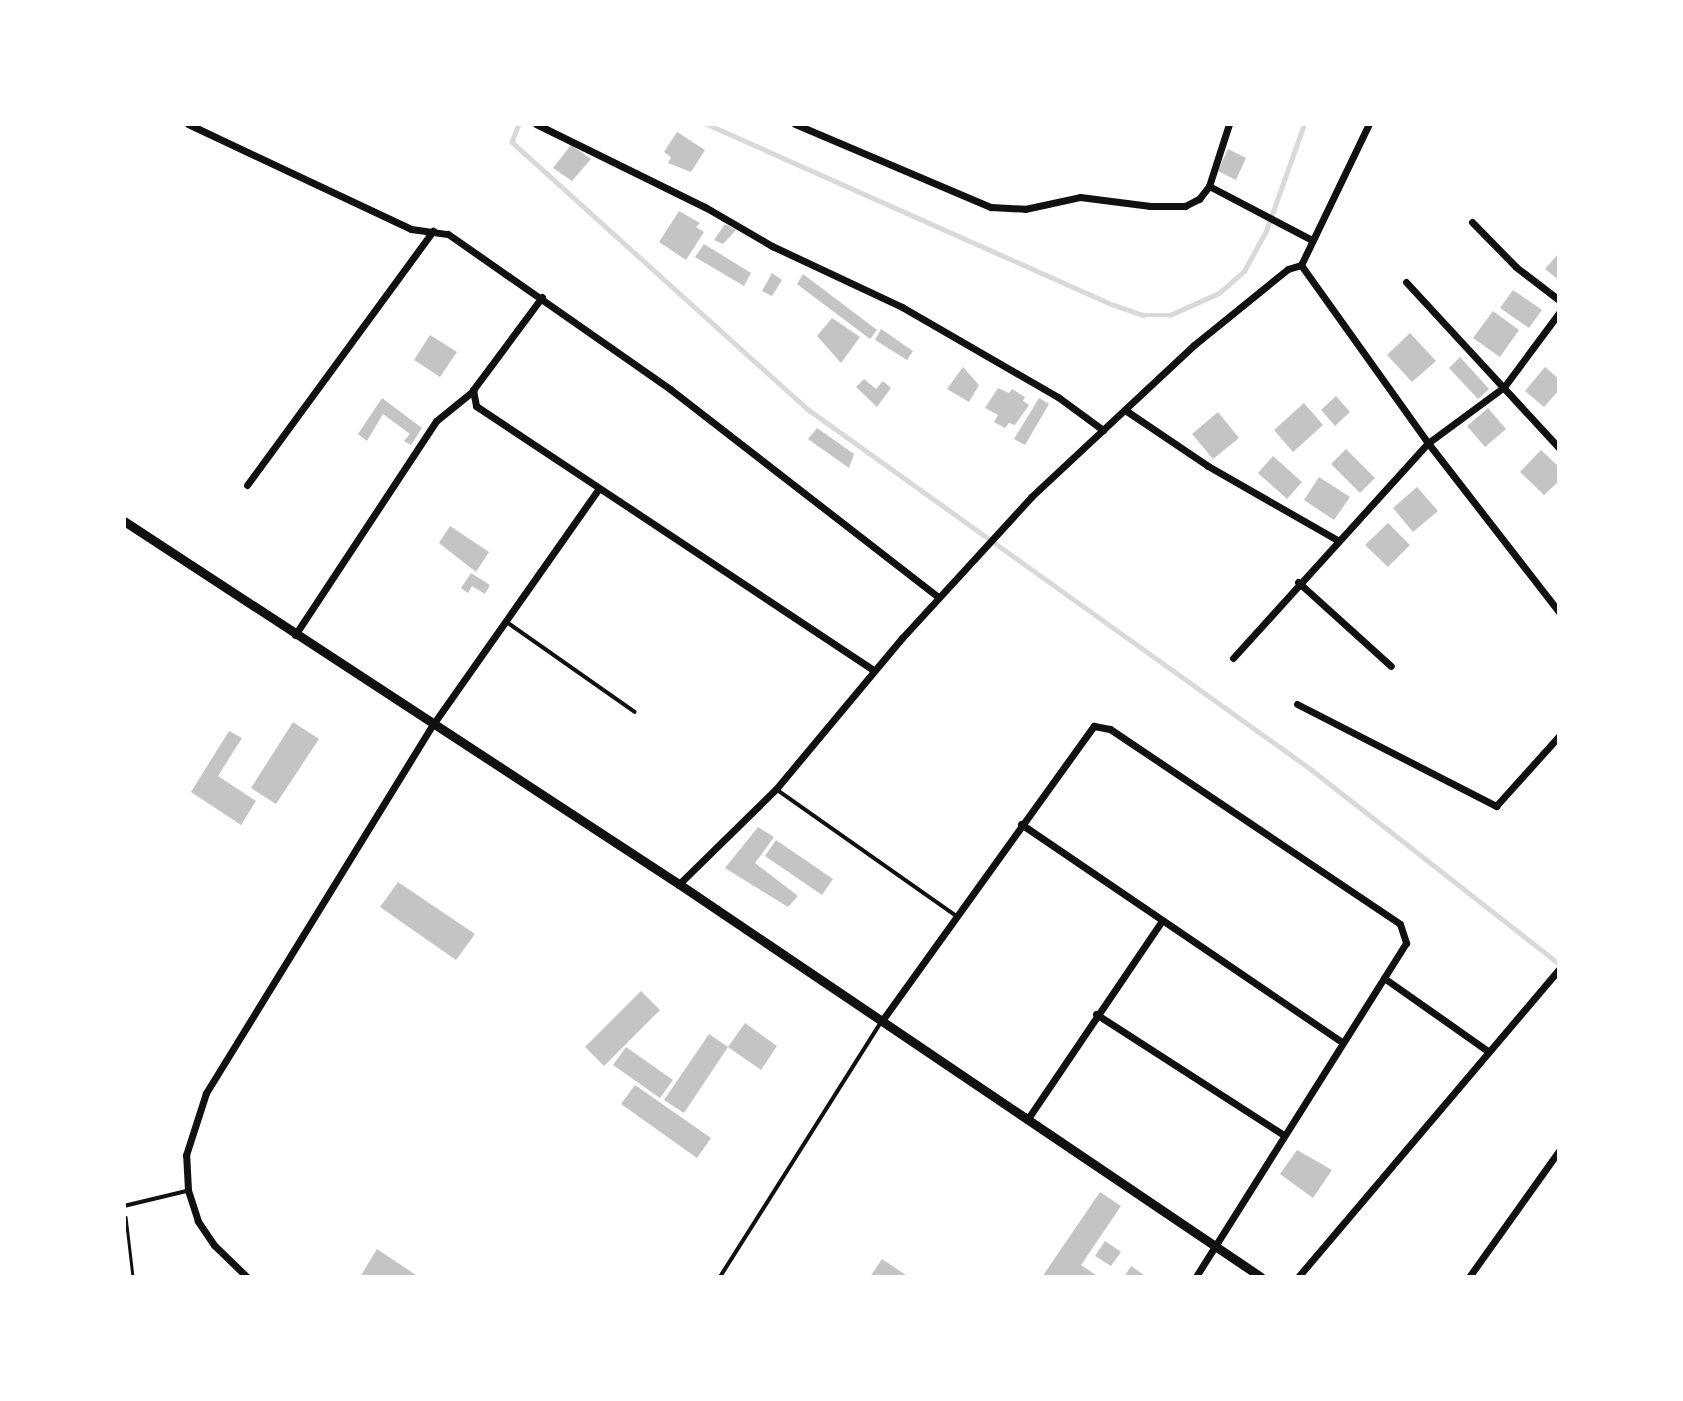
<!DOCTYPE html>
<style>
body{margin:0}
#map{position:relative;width:1683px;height:1401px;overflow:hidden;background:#fff;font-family:"Alegreya Sans",sans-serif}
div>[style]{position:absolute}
.stream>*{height:4.5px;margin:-2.25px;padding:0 2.25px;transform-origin:2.25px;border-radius:2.25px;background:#d9d9d9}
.building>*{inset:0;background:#c4c4c4}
.path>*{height:2.5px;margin:-1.25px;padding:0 1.25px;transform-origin:1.25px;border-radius:1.25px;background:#111}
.service>*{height:3.5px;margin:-1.75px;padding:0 1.75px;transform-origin:1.75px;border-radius:1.75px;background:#111}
.minor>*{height:7px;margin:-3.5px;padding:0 3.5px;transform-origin:3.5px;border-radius:3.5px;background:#111}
.tertiary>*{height:9px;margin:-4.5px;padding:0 4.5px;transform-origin:4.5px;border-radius:4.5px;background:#111}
span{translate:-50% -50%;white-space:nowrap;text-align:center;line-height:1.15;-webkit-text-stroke:7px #fff;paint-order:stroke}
.frame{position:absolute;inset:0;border:126px solid #fff;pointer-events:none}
</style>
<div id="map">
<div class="stream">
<div style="left:519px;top:124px;width:19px;rotate:111deg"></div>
<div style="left:512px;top:142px;width:400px;rotate:42.1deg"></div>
<div style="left:809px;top:410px;width:619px;rotate:35.59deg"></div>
<div style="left:1312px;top:770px;width:314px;rotate:38.1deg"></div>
<div style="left:707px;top:124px;width:445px;rotate:24deg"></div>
<div style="left:1114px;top:305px;width:31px;rotate:19deg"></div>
<div style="left:1143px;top:315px;width:27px"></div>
<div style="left:1170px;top:315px;width:54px;rotate:-24.2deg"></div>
<div style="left:1219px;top:293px;width:33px;rotate:-41deg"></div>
<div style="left:1244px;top:271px;width:46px;rotate:-61.2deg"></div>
<div style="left:1266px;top:231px;width:114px;rotate:-70.4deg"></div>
</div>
<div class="building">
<div style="clip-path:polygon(677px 132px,705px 150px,691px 172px,668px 163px,671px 157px,664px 152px)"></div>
<div style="clip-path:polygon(571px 145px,591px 159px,572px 181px,553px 168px)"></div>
<div style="clip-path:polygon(1228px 149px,1246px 158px,1236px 180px,1218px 171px)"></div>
<div style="clip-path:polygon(679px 211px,700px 223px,696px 227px,704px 232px,686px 260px,659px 242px)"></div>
<div style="clip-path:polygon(725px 224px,736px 230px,723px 244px,714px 240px)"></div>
<div style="clip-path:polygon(704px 244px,751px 273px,744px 286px,695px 257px)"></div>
<div style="clip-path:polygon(1559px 253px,1559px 280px,1545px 269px)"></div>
<div style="clip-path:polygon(772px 273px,782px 280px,772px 296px,762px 291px)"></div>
<div style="clip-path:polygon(803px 274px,877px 330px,870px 339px,797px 284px)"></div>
<div style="clip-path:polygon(1513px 290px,1542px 310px,1529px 328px,1500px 308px)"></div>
<div style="clip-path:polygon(1493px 311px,1519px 330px,1500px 357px,1473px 338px)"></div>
<div style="clip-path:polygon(832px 318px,860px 337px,841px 363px,817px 336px)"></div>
<div style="clip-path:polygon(881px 329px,913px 351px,907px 360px,875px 340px)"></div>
<div style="clip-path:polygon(1410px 333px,1436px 361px,1412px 382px,1387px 355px)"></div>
<div style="clip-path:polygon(430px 335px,457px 352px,440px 377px,414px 360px)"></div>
<div style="clip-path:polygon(1460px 357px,1489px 389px,1478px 399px,1449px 368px)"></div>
<div style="clip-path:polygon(963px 367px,979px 385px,969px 402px,947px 389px)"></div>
<div style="clip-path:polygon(1545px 367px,1559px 379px,1559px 390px,1544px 407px,1525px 391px)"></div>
<div style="clip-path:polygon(864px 379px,876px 389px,883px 381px,891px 388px,877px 407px,856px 387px)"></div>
<div style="clip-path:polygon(998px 388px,1009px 393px,1012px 389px,1025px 397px,1023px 401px,1029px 405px,1015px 425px,1009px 423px,1005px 428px,994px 422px,998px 415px,985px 408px)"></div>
<div style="clip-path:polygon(1336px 396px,1350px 412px,1335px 426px,1321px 410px)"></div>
<div style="clip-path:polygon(382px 398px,422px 428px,411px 445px,404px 441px,410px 434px,383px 414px,367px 441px,358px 434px)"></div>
<div style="clip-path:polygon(1039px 398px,1049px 404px,1025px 445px,1014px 439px)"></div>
<div style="clip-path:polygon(1304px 403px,1323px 425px,1293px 452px,1274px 430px)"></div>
<div style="clip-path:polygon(1488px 408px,1506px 429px,1485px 447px,1467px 426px)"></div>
<div style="clip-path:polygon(1218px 412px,1239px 438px,1213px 459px,1192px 434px)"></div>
<div style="clip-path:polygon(817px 428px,854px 454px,849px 468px,808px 439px)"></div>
<div style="clip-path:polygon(1346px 449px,1375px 478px,1360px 493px,1331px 464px)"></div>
<div style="clip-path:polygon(1541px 450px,1559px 467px,1559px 481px,1544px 495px,1520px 472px)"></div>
<div style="clip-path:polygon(1273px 456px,1302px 482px,1287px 499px,1258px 473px)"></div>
<div style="clip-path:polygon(1319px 477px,1350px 497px,1334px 520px,1304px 500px)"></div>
<div style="clip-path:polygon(1417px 487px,1438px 511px,1413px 532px,1393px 508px)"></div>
<div style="clip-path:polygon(1388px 523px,1410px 545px,1388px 567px,1365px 545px)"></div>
<div style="clip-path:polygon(450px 526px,489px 552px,476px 572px,439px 543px)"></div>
<div style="clip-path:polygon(471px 573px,490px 585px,485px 594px,472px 586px,468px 593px,461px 588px)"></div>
<div style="clip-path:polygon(293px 722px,319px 739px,276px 804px,251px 788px)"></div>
<div style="clip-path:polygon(229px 731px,242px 738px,218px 776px,256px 801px,241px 825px,191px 792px)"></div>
<div style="clip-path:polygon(758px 827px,774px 837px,755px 863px,798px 896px,788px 907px,725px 868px)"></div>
<div style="clip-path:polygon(776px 840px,833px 879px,822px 895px,765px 856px)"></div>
<div style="clip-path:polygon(398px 882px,475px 934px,456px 960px,380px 907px)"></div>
<div style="clip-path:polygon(641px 991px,660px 1010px,604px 1066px,585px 1047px)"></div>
<div style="clip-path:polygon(745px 1023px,777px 1046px,761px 1070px,728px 1047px)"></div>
<div style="clip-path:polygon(709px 1034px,728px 1047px,684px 1113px,664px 1100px)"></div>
<div style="clip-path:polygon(626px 1047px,673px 1080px,660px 1098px,613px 1065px)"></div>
<div style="clip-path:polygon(635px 1085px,711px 1138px,697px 1158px,621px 1104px)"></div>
<div style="clip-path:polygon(1297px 1150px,1332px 1170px,1313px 1198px,1280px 1174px)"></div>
<div style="clip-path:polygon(1100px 1192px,1121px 1206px,1081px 1265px,1099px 1277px,1042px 1277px)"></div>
<div style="clip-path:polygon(1105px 1241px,1121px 1252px,1111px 1266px,1095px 1256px)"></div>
<div style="clip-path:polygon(377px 1249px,419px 1277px,360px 1277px)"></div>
<div style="clip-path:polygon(882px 1259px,909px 1277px,870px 1277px)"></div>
<div style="clip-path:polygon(1131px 1266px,1147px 1277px,1124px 1277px)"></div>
</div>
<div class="path">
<div style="left:126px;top:1217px;width:60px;rotate:83.3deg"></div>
</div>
<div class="service">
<div style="left:507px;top:622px;width:156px;rotate:35.1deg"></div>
<div style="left:776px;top:789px;width:221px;rotate:35.1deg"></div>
<div style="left:124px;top:1206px;width:65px;rotate:-13.4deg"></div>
<div style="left:720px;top:1277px;width:302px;rotate:-57.7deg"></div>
</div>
<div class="minor">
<div style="left:188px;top:124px;width:246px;rotate:25.2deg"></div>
<div style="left:411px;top:229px;width:37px;rotate:8deg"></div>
<div style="left:448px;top:234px;width:271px;rotate:34.9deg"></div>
<div style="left:670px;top:389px;width:339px;rotate:37.8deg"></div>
<div style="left:536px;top:124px;width:188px;rotate:26.2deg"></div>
<div style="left:705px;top:207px;width:78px;rotate:30.2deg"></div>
<div style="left:772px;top:246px;width:144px;rotate:25.1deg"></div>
<div style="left:902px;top:307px;width:180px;rotate:30deg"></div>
<div style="left:1058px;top:397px;width:56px;rotate:36.3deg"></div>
<div style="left:795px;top:124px;width:213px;rotate:23deg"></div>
<div style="left:991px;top:207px;width:34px;rotate:3deg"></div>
<div style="left:1025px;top:209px;width:56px;rotate:-12.3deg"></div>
<div style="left:1080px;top:197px;width:71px;rotate:7.3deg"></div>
<div style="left:1150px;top:206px;width:35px"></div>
<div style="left:1185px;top:206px;width:16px;rotate:-27deg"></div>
<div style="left:1199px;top:199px;width:16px;rotate:-52deg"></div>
<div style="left:1209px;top:186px;width:65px;rotate:-72.1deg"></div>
<div style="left:1209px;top:186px;width:116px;rotate:27.7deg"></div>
<div style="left:1472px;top:222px;width:63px;rotate:45.6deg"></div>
<div style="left:1516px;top:267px;width:54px;rotate:37.5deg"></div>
<div style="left:1301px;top:265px;width:219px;rotate:54.5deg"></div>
<div style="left:1428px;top:443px;width:214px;rotate:52.2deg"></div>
<div style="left:1406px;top:282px;width:226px;rotate:47.3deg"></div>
<div style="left:542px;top:297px;width:116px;rotate:126.6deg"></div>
<div style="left:473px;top:390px;width:16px;rotate:79deg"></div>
<div style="left:476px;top:406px;width:478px;rotate:33.6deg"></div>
<div style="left:1125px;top:410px;width:100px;rotate:34deg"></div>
<div style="left:1208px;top:466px;width:149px;rotate:29.8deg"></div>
<div style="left:247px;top:485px;width:315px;rotate:-53.8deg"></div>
<div style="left:1298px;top:582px;width:125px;rotate:42.1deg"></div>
<div style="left:295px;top:635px;width:256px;rotate:-56.6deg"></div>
<div style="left:436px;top:421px;width:48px;rotate:-39deg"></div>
<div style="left:1233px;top:658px;width:290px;rotate:-47.8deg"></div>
<div style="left:1428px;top:443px;width:94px;rotate:-36.4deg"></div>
<div style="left:1504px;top:387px;width:92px;rotate:-53.4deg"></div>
<div style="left:1297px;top:704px;width:224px;rotate:27.1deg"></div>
<div style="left:1496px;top:806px;width:94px;rotate:-48deg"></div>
<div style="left:1021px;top:824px;width:389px;rotate:34.2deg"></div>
<div style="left:679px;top:884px;width:136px;rotate:-44.4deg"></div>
<div style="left:776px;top:789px;width:197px;rotate:-50.2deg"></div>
<div style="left:902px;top:638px;width:191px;rotate:-47.5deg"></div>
<div style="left:1031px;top:497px;width:223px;rotate:-43deg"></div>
<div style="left:1194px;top:345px;width:121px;rotate:-39deg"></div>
<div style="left:1288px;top:269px;width:14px;rotate:-17deg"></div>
<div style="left:1301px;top:265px;width:157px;rotate:-64.3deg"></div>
<div style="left:1384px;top:978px;width:127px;rotate:35.1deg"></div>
<div style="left:1096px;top:1014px;width:221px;rotate:32.8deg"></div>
<div style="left:881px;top:1022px;width:365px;rotate:-54.3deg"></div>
<div style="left:1094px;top:726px;width:16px;rotate:11deg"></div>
<div style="left:1110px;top:729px;width:349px;rotate:33.9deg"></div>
<div style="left:1400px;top:924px;width:20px;rotate:72deg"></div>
<div style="left:1406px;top:943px;width:395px;rotate:122.2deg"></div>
<div style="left:1027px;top:1120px;width:239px;rotate:-55.9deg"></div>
<div style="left:247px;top:1277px;width:46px;rotate:-135.9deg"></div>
<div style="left:214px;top:1245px;width:29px;rotate:-124deg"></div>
<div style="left:198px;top:1221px;width:33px;rotate:-108deg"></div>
<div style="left:188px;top:1190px;width:35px;rotate:-93deg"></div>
<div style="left:186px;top:1155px;width:65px;rotate:-72.1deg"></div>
<div style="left:206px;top:1093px;width:435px;rotate:-58.4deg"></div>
<div style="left:434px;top:723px;width:287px;rotate:-54.9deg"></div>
<div style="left:1298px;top:1277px;width:404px;rotate:-49.7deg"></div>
<div style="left:1469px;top:1277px;width:155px;rotate:-54.5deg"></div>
</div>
<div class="tertiary">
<div style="left:124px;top:521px;width:663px;rotate:33.19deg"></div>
<div style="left:679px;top:884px;width:702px;rotate:34.03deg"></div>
</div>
<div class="frame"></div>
</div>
